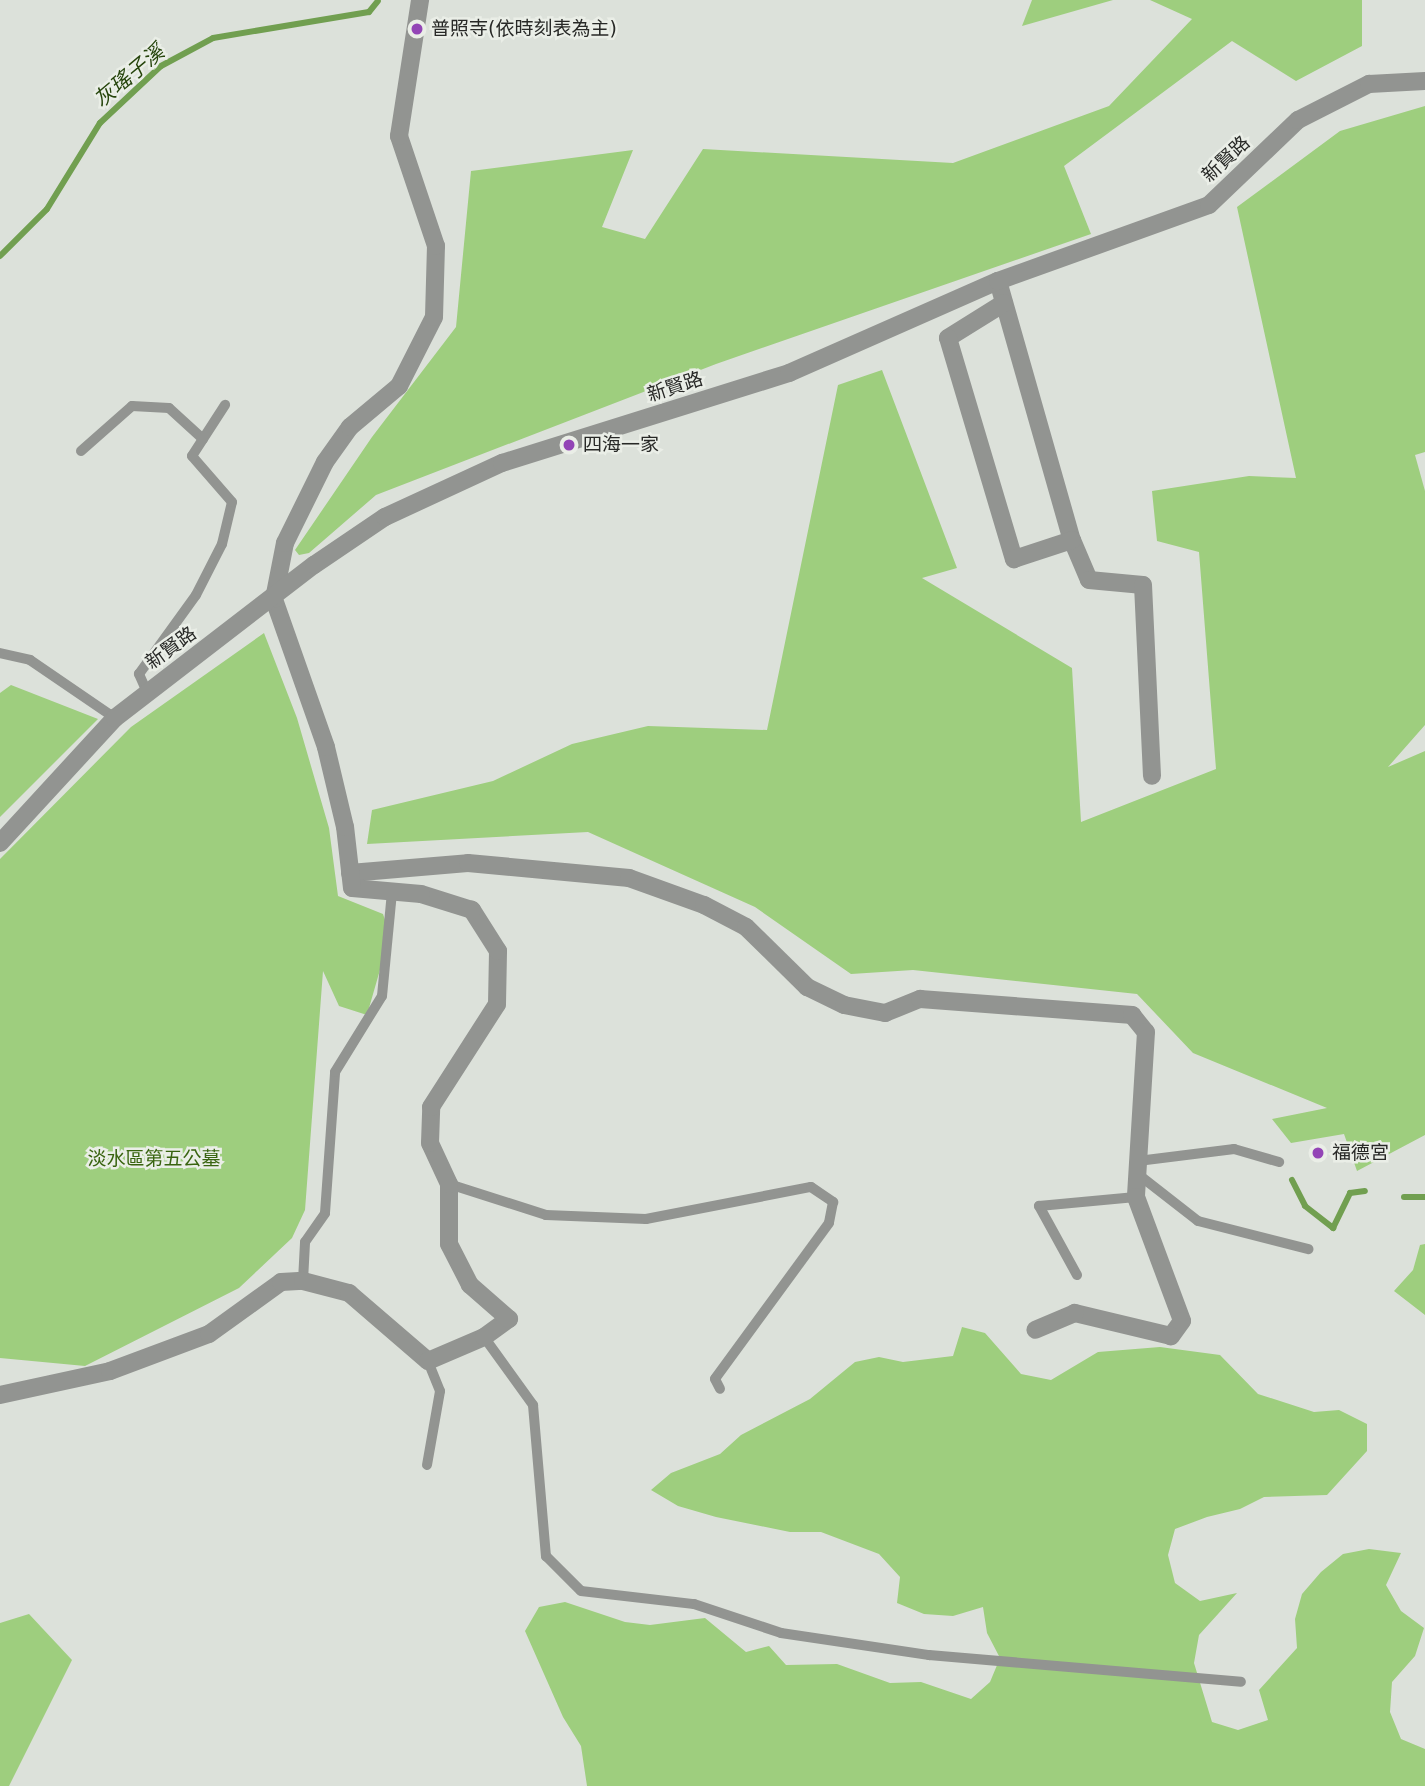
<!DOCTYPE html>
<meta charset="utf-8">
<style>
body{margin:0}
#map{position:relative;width:1425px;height:1786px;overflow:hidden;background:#dce1da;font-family:"DejaVu Sans","Noto Sans TC",sans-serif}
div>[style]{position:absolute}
.green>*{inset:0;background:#9ece7e}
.stream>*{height:6px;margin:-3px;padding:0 3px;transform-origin:3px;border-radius:3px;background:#719f50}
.service>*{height:10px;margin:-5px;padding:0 5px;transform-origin:5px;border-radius:5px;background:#929491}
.minor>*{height:18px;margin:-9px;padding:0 9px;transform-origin:9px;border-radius:9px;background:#929491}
.tertiary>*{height:18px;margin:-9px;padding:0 9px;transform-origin:9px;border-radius:9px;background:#929491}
.dots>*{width:19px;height:19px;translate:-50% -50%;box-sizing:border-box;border:4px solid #eaeee7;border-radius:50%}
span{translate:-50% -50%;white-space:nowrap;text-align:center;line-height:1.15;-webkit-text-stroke:5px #eaeee7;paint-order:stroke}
.poi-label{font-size:19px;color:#282927}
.left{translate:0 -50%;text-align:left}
.street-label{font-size:19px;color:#282927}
.park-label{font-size:19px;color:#396410}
.water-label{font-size:21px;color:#26450c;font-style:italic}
</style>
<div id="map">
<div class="green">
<div style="clip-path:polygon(1032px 0,1113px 0,1022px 26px)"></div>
<div style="clip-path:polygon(1150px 0,1362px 0,1362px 46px,1296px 81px,1232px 41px,1064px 166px,1091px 234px,716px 364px,376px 495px,309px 553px,299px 555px,295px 550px,372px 437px,456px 327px,471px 171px,633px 150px,602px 227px,645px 239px,703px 149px,953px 163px,1109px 106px,1192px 19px)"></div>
<div style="clip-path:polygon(1425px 106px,1425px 452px,1415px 455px,1425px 491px,1425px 725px,1388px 767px,1425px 751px,1425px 1135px,1357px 1171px,1344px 1134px,1291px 1143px,1272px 1119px,1327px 1108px,1193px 1053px,1137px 994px,913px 970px,851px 974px,755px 907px,588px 832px,367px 844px,372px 810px,493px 781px,572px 744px,648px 726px,767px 730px,838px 385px,882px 370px,957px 568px,922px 578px,1072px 668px,1081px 822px,1216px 769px,1199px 552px,1157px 541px,1152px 491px,1249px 476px,1296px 478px,1237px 207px,1340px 131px)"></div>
<div style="clip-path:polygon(264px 633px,297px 718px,329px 828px,338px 896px,383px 914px,390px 935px,367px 1015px,339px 1006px,323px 971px,305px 1210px,292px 1238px,239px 1288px,85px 1366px,0 1358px,0 859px,131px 727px)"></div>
<div style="clip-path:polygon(11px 685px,98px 719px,0 817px,0 693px)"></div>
<div style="clip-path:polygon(1425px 1244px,1425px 1315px,1394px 1291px,1413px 1270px,1420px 1245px)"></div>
<div style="clip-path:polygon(962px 1327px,985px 1333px,1021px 1374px,1051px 1380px,1098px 1352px,1160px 1347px,1220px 1355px,1258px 1394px,1314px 1412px,1339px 1410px,1367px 1424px,1367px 1451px,1327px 1495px,1264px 1497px,1240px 1509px,1207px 1517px,1175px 1529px,1168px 1555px,1175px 1583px,1200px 1601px,1237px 1593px,1199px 1635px,1194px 1663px,1212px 1722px,1238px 1730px,1268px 1720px,1259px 1690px,1297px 1648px,1295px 1619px,1302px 1594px,1321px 1572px,1343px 1554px,1369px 1549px,1401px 1553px,1386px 1585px,1401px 1611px,1424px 1628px,1415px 1656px,1392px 1682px,1390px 1712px,1401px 1739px,1425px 1749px,1425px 1786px,587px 1786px,581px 1746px,563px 1717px,525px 1631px,539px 1607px,565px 1602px,625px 1622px,650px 1625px,705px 1618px,746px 1652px,769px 1646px,786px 1665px,837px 1664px,890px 1683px,921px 1682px,971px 1699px,990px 1682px,1000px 1658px,987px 1633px,983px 1607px,953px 1616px,924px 1614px,897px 1603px,900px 1577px,879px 1554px,821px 1532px,790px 1532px,716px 1517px,678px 1506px,651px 1490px,671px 1473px,720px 1454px,741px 1435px,810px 1399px,855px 1362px,879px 1357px,903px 1362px,953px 1356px)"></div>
<div style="clip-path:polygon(29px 1614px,72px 1660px,9px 1786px,0 1786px,0 1623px)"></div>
</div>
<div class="stream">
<div style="left:0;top:256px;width:66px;rotate:-45deg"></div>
<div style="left:47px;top:209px;width:101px;rotate:-58.4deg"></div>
<div style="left:100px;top:123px;width:83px;rotate:-43.1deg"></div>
<div style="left:161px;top:66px;width:59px;rotate:-28.3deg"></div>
<div style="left:213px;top:38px;width:158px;rotate:-9.5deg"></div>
<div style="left:369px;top:12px;width:14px;rotate:-51deg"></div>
<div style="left:1292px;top:1180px;width:29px;rotate:63deg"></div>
<div style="left:1305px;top:1206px;width:36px;rotate:38deg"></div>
<div style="left:1333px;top:1228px;width:39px;rotate:-64deg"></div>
<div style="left:1350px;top:1193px;width:15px;rotate:-8deg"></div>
<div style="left:1404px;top:1197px;width:21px"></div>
</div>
<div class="service">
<div style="left:81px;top:451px;width:68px;rotate:-41.4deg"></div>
<div style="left:132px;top:406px;width:37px;rotate:3deg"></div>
<div style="left:169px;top:408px;width:46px;rotate:42.4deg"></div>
<div style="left:0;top:653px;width:31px;rotate:13deg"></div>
<div style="left:30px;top:660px;width:103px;rotate:34.3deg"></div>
<div style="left:147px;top:692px;width:20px;rotate:-114deg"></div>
<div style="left:139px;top:674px;width:97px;rotate:-54.2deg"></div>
<div style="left:196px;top:595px;width:57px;rotate:-63deg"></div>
<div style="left:222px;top:544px;width:43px;rotate:-76.6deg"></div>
<div style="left:232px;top:502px;width:61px;rotate:-131deg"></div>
<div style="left:192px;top:456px;width:61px;rotate:-57.1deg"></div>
<div style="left:1138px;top:1161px;width:97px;rotate:-7.1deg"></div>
<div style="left:1234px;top:1149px;width:47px;rotate:16.1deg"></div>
<div style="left:1139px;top:1175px;width:75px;rotate:37.9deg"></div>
<div style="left:1198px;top:1221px;width:114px;rotate:14.3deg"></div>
<div style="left:449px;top:1184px;width:102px;rotate:17.7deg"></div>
<div style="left:546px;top:1215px;width:100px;rotate:2.3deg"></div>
<div style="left:646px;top:1219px;width:168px;rotate:-11deg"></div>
<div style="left:811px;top:1187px;width:27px;rotate:34deg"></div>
<div style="left:833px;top:1202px;width:21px;rotate:101deg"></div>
<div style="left:829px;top:1223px;width:193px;rotate:126.2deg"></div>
<div style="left:715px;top:1379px;width:11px;rotate:63deg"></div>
<div style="left:1077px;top:1275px;width:79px;rotate:-118.8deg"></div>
<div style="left:1039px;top:1206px;width:97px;rotate:-5.3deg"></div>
<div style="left:303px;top:1281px;width:39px;rotate:-87deg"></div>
<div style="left:305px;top:1242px;width:35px;rotate:-55deg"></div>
<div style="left:325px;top:1213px;width:141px;rotate:-85.9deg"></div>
<div style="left:335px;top:1072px;width:89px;rotate:-58.3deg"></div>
<div style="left:382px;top:996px;width:104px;rotate:-84.5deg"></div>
<div style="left:484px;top:1337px;width:84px;rotate:54.2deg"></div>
<div style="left:533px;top:1405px;width:152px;rotate:85.1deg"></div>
<div style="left:546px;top:1556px;width:49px;rotate:45deg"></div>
<div style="left:581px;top:1591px;width:114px;rotate:6.6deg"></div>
<div style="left:694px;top:1604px;width:92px;rotate:18.4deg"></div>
<div style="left:781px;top:1633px;width:150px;rotate:8.5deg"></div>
<div style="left:929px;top:1655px;width:313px;rotate:4.9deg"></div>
<div style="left:427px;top:1465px;width:75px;rotate:-80deg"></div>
<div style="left:440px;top:1391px;width:32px;rotate:-112deg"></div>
</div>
<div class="minor">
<div style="left:998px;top:281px;width:269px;rotate:74.1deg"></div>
<div style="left:1072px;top:540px;width:43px;rotate:67deg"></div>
<div style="left:1089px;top:580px;width:54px;rotate:5.3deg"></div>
<div style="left:1143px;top:585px;width:191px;rotate:87.3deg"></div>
<div style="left:1004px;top:303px;width:66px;rotate:148deg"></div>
<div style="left:948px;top:338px;width:231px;rotate:73.4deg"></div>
<div style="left:1014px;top:559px;width:61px;rotate:-18.1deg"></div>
<div style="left:350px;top:873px;width:118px;rotate:-4.8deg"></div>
<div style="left:468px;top:863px;width:162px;rotate:5.3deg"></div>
<div style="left:629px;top:878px;width:80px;rotate:19.8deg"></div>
<div style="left:704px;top:905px;width:47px;rotate:27.6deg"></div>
<div style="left:746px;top:927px;width:86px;rotate:44.5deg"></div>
<div style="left:807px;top:987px;width:41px;rotate:25.9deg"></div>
<div style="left:844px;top:1005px;width:42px;rotate:11deg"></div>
<div style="left:885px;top:1013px;width:38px;rotate:-22deg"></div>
<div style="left:920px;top:999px;width:213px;rotate:4.3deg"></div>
<div style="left:1132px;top:1015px;width:22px;rotate:51deg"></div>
<div style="left:1146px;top:1032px;width:165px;rotate:93.5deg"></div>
<div style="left:1136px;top:1197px;width:132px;rotate:69.6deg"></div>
<div style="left:1182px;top:1321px;width:19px;rotate:126deg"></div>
<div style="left:1171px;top:1336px;width:99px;rotate:-166.5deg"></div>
<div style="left:1075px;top:1313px;width:43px;rotate:157deg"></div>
<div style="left:0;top:1395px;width:113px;rotate:-12.3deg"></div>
<div style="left:110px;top:1371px;width:106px;rotate:-20.5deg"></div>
<div style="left:209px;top:1334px;width:89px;rotate:-35.8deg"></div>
<div style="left:281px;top:1282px;width:22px;rotate:-3deg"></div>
<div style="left:303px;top:1281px;width:48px;rotate:14.6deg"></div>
<div style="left:349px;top:1293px;width:104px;rotate:40.7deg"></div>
<div style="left:428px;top:1361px;width:61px;rotate:-23.2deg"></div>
<div style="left:484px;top:1337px;width:31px;rotate:-36deg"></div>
<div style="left:509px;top:1319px;width:52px;rotate:-138.9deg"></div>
<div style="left:470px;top:1285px;width:46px;rotate:-117.1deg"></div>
<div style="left:449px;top:1244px;width:60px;rotate:-90deg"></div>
<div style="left:449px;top:1184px;width:45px;rotate:-114.9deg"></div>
<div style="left:430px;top:1143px;width:36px;rotate:-88deg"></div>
<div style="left:431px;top:1107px;width:122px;rotate:-57.3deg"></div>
<div style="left:497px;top:1004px;width:53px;rotate:-88.9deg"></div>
<div style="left:498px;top:951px;width:49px;rotate:-122.4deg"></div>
<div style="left:472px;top:910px;width:53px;rotate:-162.6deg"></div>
<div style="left:421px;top:894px;width:69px;rotate:-175deg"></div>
<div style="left:352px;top:888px;width:61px;rotate:-96.5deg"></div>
<div style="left:345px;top:827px;width:82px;rotate:-103.4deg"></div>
<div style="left:326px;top:747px;width:157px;rotate:-109.4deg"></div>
<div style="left:274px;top:599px;width:57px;rotate:-78.9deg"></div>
<div style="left:285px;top:543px;width:90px;rotate:-63.7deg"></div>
<div style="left:325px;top:462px;width:43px;rotate:-54.5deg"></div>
<div style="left:350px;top:427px;width:64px;rotate:-39.9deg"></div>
<div style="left:399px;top:386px;width:77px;rotate:-63.1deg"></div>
<div style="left:434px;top:317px;width:71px;rotate:-88.4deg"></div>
<div style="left:436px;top:246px;width:116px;rotate:-108.6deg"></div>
<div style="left:399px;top:136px;width:138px;rotate:-81.2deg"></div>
</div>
<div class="tertiary">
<div style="left:0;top:843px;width:170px;rotate:-47.4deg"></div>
<div style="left:115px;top:718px;width:251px;rotate:-37.6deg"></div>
<div style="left:314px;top:565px;width:86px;rotate:-34.1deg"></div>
<div style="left:385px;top:517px;width:129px;rotate:-24.8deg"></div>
<div style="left:502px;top:463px;width:301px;rotate:-17.4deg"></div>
<div style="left:789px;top:373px;width:228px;rotate:-23.8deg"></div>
<div style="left:998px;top:281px;width:224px;rotate:-19.8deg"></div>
<div style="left:1209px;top:205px;width:123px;rotate:-43.7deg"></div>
<div style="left:1298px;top:120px;width:80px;rotate:-26.9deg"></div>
<div style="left:1369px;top:84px;width:56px;rotate:-3.1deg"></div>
</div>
<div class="dots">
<div style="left:417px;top:29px;background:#9345b6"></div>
<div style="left:569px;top:445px;background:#9345b6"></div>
<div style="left:1318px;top:1153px;background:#9345b6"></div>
</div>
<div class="poi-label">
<span class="left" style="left:431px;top:29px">普照寺(依時刻表為主)</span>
<span class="left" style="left:583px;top:445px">四海一家</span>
<span class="left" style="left:1332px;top:1153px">福德宮</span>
</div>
<div class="street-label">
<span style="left:1226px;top:159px;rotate:-43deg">新賢路</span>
<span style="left:675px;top:387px;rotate:-18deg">新賢路</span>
<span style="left:171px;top:648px;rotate:-36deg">新賢路</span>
</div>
<div class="park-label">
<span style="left:154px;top:1159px">淡水區第五公墓</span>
</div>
<div class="water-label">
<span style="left:129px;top:76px;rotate:-40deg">灰瑤子溪</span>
</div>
</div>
